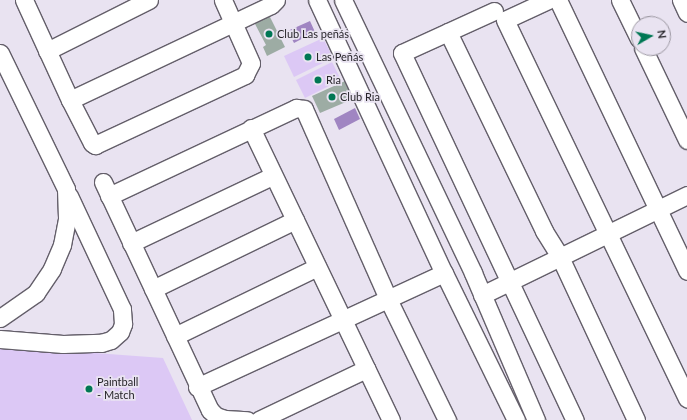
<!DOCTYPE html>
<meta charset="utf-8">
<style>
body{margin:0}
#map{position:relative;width:687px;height:420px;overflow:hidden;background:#e9e3f1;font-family:Lato,sans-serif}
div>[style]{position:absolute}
.green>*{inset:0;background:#dcc8f5}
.water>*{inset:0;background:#a085c2}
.building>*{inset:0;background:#9daca4}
.roads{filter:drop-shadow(1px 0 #645f6a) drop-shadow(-1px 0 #645f6a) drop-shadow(0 1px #645f6a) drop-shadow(0 -1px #645f6a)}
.minor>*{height:17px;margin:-8.5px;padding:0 8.5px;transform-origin:8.5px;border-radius:8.5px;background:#fff}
.dots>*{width:11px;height:11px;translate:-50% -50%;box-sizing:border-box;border:2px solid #e9e3f1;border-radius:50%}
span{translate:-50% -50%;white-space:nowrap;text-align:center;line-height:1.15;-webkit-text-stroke:3.5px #e9e3f1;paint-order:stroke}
.poi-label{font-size:11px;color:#27252a}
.left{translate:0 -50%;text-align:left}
.north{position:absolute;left:631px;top:16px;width:40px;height:40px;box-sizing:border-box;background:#e9e3f1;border:1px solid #9b97a1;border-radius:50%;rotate:81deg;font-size:11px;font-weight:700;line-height:16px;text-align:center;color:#27252a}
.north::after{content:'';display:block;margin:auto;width:14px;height:18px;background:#007754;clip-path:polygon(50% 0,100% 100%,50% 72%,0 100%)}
</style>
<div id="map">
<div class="green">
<div style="clip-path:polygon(323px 38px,333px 58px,294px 77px,284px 56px)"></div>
<div style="clip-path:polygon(332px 62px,341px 80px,305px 98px,296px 80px)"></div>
<div style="clip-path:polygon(0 346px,163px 358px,192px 420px,0 420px)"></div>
</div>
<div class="water">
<div style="clip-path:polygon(310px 21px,315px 32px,294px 43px,291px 37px,285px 38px,284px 36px,283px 33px)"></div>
<div style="clip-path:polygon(355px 108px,360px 119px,339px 130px,334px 119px)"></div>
</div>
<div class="building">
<div style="clip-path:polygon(269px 15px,285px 47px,267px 56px,263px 47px,266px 45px,254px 22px)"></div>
<div style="clip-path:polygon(345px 81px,353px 99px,320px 113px,312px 96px)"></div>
</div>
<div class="roads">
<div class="minor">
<div style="left:24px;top:0;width:110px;rotate:65.3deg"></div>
<div style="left:70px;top:100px;width:48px;rotate:62.9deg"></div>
<div style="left:92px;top:143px;width:4px;rotate:34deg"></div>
<div style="left:95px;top:145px;width:166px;rotate:-25deg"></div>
<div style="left:245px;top:75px;width:13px;rotate:-63deg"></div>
<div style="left:251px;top:63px;width:69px;rotate:-114deg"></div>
<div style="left:317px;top:0;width:301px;rotate:65.1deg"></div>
<div style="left:444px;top:273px;width:164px;rotate:63.9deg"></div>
<div style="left:343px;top:0;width:302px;rotate:64.5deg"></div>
<div style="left:473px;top:273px;width:160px;rotate:66.8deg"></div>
<div style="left:548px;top:0;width:47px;rotate:155.1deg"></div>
<div style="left:505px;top:20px;width:420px;rotate:64.3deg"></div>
<div style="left:558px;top:0;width:300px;rotate:64.5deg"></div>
<div style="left:620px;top:0;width:43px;rotate:64deg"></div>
<div style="left:681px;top:0;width:14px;rotate:65deg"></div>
<div style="left:494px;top:11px;width:101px;rotate:155.5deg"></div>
<div style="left:402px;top:53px;width:406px;rotate:64.8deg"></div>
<div style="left:448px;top:32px;width:221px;rotate:64.2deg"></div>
<div style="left:544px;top:231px;width:31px;rotate:58deg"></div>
<div style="left:560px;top:257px;width:180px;rotate:65deg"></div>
<div style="left:643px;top:48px;width:102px;rotate:64.4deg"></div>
<div style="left:47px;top:51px;width:114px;rotate:-26.6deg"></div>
<div style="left:0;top:53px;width:151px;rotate:64.1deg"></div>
<div style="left:66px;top:189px;width:30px;rotate:88deg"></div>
<div style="left:67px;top:219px;width:26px;rotate:101deg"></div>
<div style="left:62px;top:245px;width:26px;rotate:113deg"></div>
<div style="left:52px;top:269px;width:29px;rotate:124deg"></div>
<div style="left:36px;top:293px;width:44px;rotate:145.2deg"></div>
<div style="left:70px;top:100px;width:222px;rotate:-25.3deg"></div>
<div style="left:271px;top:5px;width:7px;rotate:-45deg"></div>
<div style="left:251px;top:128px;width:324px;rotate:64.4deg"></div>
<div style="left:103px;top:182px;width:252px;rotate:64.9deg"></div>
<div style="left:210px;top:410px;width:8px;rotate:45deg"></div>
<div style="left:216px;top:416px;width:9px;rotate:18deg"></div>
<div style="left:225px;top:419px;width:22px;rotate:3deg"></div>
<div style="left:109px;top:196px;width:207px;rotate:-25.2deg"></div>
<div style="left:296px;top:108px;width:8px;rotate:7deg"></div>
<div style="left:304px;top:109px;width:208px;rotate:66.1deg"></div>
<div style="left:388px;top:299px;width:135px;rotate:64deg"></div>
<div style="left:131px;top:243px;width:156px;rotate:-25.4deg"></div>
<div style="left:153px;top:289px;width:158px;rotate:-25.9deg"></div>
<div style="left:482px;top:295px;width:228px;rotate:-26deg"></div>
<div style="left:175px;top:336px;width:158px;rotate:-25.9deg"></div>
<div style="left:0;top:339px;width:63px;rotate:4.5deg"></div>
<div style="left:63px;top:344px;width:38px;rotate:-2deg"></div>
<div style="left:101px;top:343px;width:10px;rotate:-17deg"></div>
<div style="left:111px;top:340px;width:12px;rotate:-42deg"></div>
<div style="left:120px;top:332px;width:9px;rotate:-69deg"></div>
<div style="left:123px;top:324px;width:15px;rotate:-94deg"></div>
<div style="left:122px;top:309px;width:125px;rotate:-115.1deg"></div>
<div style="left:197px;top:387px;width:272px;rotate:-24.8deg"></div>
<div style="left:259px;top:420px;width:119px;rotate:-25.5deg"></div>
</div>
</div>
<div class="dots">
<div style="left:269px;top:34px;background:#007754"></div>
<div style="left:308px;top:57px;background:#007754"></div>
<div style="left:318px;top:80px;background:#007754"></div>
<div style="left:332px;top:97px;background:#007754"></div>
<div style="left:89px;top:389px;background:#007754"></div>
</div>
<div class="poi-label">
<span class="left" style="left:277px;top:34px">Club Las peñás</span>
<span class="left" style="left:316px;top:57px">Las Peñás</span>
<span class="left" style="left:326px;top:80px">Ria</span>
<span class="left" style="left:340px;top:97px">Club Ria</span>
<span class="left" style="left:97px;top:389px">Paintball<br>- Match</span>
</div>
<div class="north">N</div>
</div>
